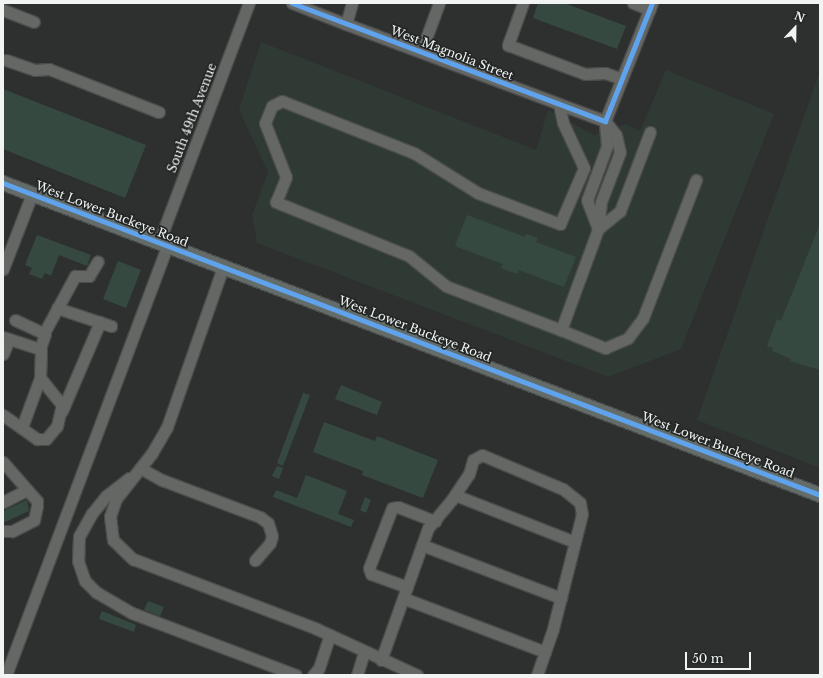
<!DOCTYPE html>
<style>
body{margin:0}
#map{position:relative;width:823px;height:678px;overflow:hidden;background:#2d302e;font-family:"Libre Baskerville",serif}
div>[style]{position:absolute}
.built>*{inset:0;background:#303a35}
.building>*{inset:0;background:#354941}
.roads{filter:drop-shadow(1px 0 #4a4d4b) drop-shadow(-1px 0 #4a4d4b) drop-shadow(0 1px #4a4d4b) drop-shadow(0 -1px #4a4d4b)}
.minor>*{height:11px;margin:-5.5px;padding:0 5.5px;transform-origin:5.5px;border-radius:5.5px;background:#656765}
.major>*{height:14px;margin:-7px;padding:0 7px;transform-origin:7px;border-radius:7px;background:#646c69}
.cycleway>*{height:5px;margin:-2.5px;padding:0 2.5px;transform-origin:2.5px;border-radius:2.5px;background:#60a3ed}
span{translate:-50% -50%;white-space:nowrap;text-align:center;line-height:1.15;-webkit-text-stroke:3.5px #232725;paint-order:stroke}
.street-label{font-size:12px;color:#f1f4f3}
.frame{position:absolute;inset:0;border:4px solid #f1f4f3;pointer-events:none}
.north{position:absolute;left:775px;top:8px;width:40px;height:40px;-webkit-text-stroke:3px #232725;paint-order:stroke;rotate:22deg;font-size:11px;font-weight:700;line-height:16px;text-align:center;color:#f1f4f3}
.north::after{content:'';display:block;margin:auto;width:14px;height:18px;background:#f1f4f3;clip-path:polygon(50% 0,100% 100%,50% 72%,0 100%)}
.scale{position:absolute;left:685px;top:652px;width:66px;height:18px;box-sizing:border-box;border:2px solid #f1f4f3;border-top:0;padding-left:5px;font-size:12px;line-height:14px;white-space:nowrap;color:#f1f4f3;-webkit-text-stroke:3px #232725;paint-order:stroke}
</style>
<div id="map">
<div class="built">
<div style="clip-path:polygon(261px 42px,536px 150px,548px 110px,594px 135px,626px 124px,640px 131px,666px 70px,774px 114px,681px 349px,608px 377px,257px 243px,252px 215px,268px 172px,239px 110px)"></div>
<div style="clip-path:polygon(820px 71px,820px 468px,697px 420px)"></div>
</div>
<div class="building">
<div style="clip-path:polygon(538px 3px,564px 3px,626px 26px,617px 49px,533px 18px)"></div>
<div style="clip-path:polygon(3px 89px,146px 145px,125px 198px,3px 149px)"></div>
<div style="clip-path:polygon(467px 215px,525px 237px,526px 234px,538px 238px,536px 242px,576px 257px,564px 287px,519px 270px,517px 274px,501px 268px,503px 264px,455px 246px)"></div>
<div style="clip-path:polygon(820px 224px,820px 370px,790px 361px,791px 359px,772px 351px,773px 348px,767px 346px,777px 319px,781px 321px)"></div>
<div style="clip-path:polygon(37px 235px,91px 255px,87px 266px,59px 255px,51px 276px,45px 273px,42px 279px,29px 274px,32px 268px,25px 265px)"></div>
<div style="clip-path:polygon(118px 261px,141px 270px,126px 308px,103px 299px)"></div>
<div style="clip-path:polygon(341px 385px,382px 402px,377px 415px,335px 399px)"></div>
<div style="clip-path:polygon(303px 393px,310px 395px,283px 466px,277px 463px)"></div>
<div style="clip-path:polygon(324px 422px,375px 441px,377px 436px,438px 460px,423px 498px,362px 475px,363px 471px,313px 452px)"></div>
<div style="clip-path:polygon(277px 466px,283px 468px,279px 479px,272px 476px)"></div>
<div style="clip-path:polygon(306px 475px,347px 491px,338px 514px,354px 520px,351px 527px,273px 497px,276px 490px,297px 498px)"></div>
<div style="clip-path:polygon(365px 497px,371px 500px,366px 513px,360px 510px)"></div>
<div style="clip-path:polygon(27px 500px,29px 511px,3px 523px,3px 511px)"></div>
<div style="clip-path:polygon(148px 601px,164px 607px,160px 616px,144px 610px)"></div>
<div style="clip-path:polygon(102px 611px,136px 625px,134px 632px,99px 619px)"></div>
</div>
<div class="roads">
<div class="minor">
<div style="left:292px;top:3px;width:58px;rotate:21.3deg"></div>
<div style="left:346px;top:24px;width:80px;rotate:20.5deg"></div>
<div style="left:421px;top:52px;width:147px;rotate:20.6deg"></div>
<div style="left:559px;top:104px;width:49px;rotate:20.3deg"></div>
<div style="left:605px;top:121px;width:18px;rotate:52deg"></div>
<div style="left:616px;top:135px;width:17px;rotate:77deg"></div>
<div style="left:620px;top:152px;width:53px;rotate:110.8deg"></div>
<div style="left:601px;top:202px;width:27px;rotate:96deg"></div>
<div style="left:598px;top:229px;width:108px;rotate:110.1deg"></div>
<div style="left:561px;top:330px;width:123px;rotate:-159.1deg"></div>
<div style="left:446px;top:286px;width:48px;rotate:-141deg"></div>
<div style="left:409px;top:256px;width:144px;rotate:-157.9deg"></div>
<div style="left:276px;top:202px;width:27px;rotate:-68deg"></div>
<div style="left:286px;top:177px;width:58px;rotate:-111.3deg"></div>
<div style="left:265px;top:123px;width:18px;rotate:-68deg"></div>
<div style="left:272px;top:106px;width:11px;rotate:-27deg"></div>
<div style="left:282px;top:101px;width:142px;rotate:21.5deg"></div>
<div style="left:414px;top:153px;width:75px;rotate:32deg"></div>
<div style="left:478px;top:193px;width:88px;rotate:20.7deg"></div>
<div style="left:560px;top:224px;width:61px;rotate:-66.8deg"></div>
<div style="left:584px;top:168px;width:50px;rotate:-115deg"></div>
<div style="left:563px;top:123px;width:19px;rotate:-102deg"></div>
<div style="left:523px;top:3px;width:45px;rotate:109.7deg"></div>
<div style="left:508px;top:45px;width:82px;rotate:20.6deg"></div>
<div style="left:585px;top:74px;width:20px;rotate:-3deg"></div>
<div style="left:605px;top:73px;width:18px;rotate:19deg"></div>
<div style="left:633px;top:3px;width:18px;rotate:22deg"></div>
<div style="left:3px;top:10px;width:33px;rotate:21deg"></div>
<div style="left:346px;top:24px;width:22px;rotate:-74deg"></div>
<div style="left:421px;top:52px;width:52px;rotate:-69.8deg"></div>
<div style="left:6px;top:60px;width:31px;rotate:19deg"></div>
<div style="left:35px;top:70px;width:14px;rotate:-4deg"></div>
<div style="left:49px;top:69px;width:118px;rotate:21.4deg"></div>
<div style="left:650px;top:132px;width:85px;rotate:110.8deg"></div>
<div style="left:620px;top:211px;width:28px;rotate:141deg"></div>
<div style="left:598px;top:229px;width:31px;rotate:-111deg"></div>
<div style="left:587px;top:200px;width:58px;rotate:-69.7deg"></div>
<div style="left:607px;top:146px;width:25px;rotate:-95deg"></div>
<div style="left:605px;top:121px;width:127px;rotate:-68.3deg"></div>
<div style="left:159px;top:242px;width:255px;rotate:-69.4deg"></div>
<div style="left:223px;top:267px;width:170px;rotate:109.3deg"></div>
<div style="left:167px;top:427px;width:30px;rotate:120deg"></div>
<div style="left:152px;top:453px;width:58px;rotate:128deg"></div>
<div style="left:116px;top:499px;width:18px;rotate:109deg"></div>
<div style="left:110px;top:516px;width:24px;rotate:83deg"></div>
<div style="left:113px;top:540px;width:28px;rotate:44deg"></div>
<div style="left:133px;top:559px;width:197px;rotate:20.8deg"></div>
<div style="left:317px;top:629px;width:110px;rotate:24.7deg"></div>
<div style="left:3px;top:269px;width:80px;rotate:-68.9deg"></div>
<div style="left:57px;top:308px;width:57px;rotate:18.4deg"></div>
<div style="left:561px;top:330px;width:48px;rotate:22.2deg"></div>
<div style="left:605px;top:348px;width:25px;rotate:-23deg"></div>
<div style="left:628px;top:338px;width:25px;rotate:-53deg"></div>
<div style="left:643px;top:318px;width:148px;rotate:-69deg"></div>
<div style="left:44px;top:333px;width:65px;rotate:-61.5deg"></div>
<div style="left:75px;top:276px;width:14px"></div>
<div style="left:89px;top:276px;width:17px;rotate:-59deg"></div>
<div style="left:3px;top:337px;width:39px;rotate:18deg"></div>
<div style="left:40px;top:349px;width:16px;rotate:-72deg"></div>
<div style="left:45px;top:334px;width:33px;rotate:-155deg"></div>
<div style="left:3px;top:354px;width:16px;rotate:-68deg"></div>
<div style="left:62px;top:411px;width:97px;rotate:-66.9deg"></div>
<div style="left:3px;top:415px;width:42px;rotate:35.2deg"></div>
<div style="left:37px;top:439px;width:9px"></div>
<div style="left:46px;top:439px;width:17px;rotate:-50deg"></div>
<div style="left:57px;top:426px;width:22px;rotate:-77deg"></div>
<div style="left:62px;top:405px;width:35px;rotate:-129deg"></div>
<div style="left:40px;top:378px;width:30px;rotate:-88deg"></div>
<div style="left:22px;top:427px;width:52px;rotate:-69.8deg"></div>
<div style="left:3px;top:462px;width:52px;rotate:48.9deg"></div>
<div style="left:37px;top:501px;width:5px;rotate:90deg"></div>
<div style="left:37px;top:506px;width:14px;rotate:102deg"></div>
<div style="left:34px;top:520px;width:25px;rotate:153deg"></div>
<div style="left:12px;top:531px;width:9px;rotate:180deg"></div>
<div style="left:140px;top:468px;width:25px;rotate:29deg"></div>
<div style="left:162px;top:480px;width:105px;rotate:20.7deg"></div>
<div style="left:260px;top:517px;width:10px;rotate:37deg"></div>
<div style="left:268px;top:523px;width:14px;rotate:73deg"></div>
<div style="left:272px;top:536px;width:7px;rotate:106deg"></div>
<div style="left:270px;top:543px;width:23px;rotate:131deg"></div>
<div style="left:129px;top:478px;width:29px;rotate:142deg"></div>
<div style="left:106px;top:496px;width:22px;rotate:129deg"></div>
<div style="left:92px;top:513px;width:26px;rotate:119deg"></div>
<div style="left:79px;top:536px;width:25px;rotate:92deg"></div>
<div style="left:78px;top:561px;width:21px;rotate:71deg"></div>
<div style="left:85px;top:581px;width:16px;rotate:45deg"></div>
<div style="left:96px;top:592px;width:42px;rotate:30.3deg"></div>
<div style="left:132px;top:613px;width:175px;rotate:20.7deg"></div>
<div style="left:455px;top:495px;width:129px;rotate:21.4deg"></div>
<div style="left:3px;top:502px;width:27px;rotate:-27deg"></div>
<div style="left:422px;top:545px;width:149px;rotate:20.9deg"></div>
<div style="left:407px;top:587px;width:38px;rotate:-160deg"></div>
<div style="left:371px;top:574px;width:6px;rotate:-108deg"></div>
<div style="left:369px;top:568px;width:64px;rotate:-69deg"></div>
<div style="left:392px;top:508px;width:6px;rotate:-9deg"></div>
<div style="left:398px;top:507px;width:40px;rotate:21deg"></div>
<div style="left:403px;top:598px;width:152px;rotate:20.8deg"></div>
<div style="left:381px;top:660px;width:140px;rotate:-70.4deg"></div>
<div style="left:428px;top:528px;width:38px;rotate:-50deg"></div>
<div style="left:452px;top:499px;width:30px;rotate:-56deg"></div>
<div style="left:469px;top:474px;width:15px;rotate:-74deg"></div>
<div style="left:473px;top:460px;width:10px;rotate:-29deg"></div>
<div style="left:482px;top:455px;width:88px;rotate:22.8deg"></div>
<div style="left:563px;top:489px;width:22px;rotate:39deg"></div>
<div style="left:580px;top:503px;width:11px;rotate:80deg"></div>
<div style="left:582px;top:514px;width:119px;rotate:104.2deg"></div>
<div style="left:553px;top:629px;width:49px;rotate:109.2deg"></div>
<div style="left:6px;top:675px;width:458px;rotate:-69.4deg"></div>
<div style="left:313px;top:675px;width:9px;rotate:-49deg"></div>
<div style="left:319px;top:668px;width:35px;rotate:-72deg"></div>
<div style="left:357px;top:675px;width:24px;rotate:-73deg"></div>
</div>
<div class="major">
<div style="left:3px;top:183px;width:875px;rotate:20.9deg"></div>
</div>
</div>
<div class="cycleway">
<div style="left:292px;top:3px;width:335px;rotate:20.7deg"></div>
<div style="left:605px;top:121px;width:127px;rotate:-68.3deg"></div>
<div style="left:3px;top:183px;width:875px;rotate:20.9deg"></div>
</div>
<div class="street-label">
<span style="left:452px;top:53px;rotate:21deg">West Magnolia Street</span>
<span style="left:192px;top:118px;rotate:-69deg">South 49th Avenue</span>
<span style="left:112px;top:214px;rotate:21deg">West Lower Buckeye Road</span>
<span style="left:415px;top:329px;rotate:21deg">West Lower Buckeye Road</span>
<span style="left:718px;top:445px;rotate:21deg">West Lower Buckeye Road</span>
</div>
<div class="frame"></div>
<div class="north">N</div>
<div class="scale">50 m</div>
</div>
